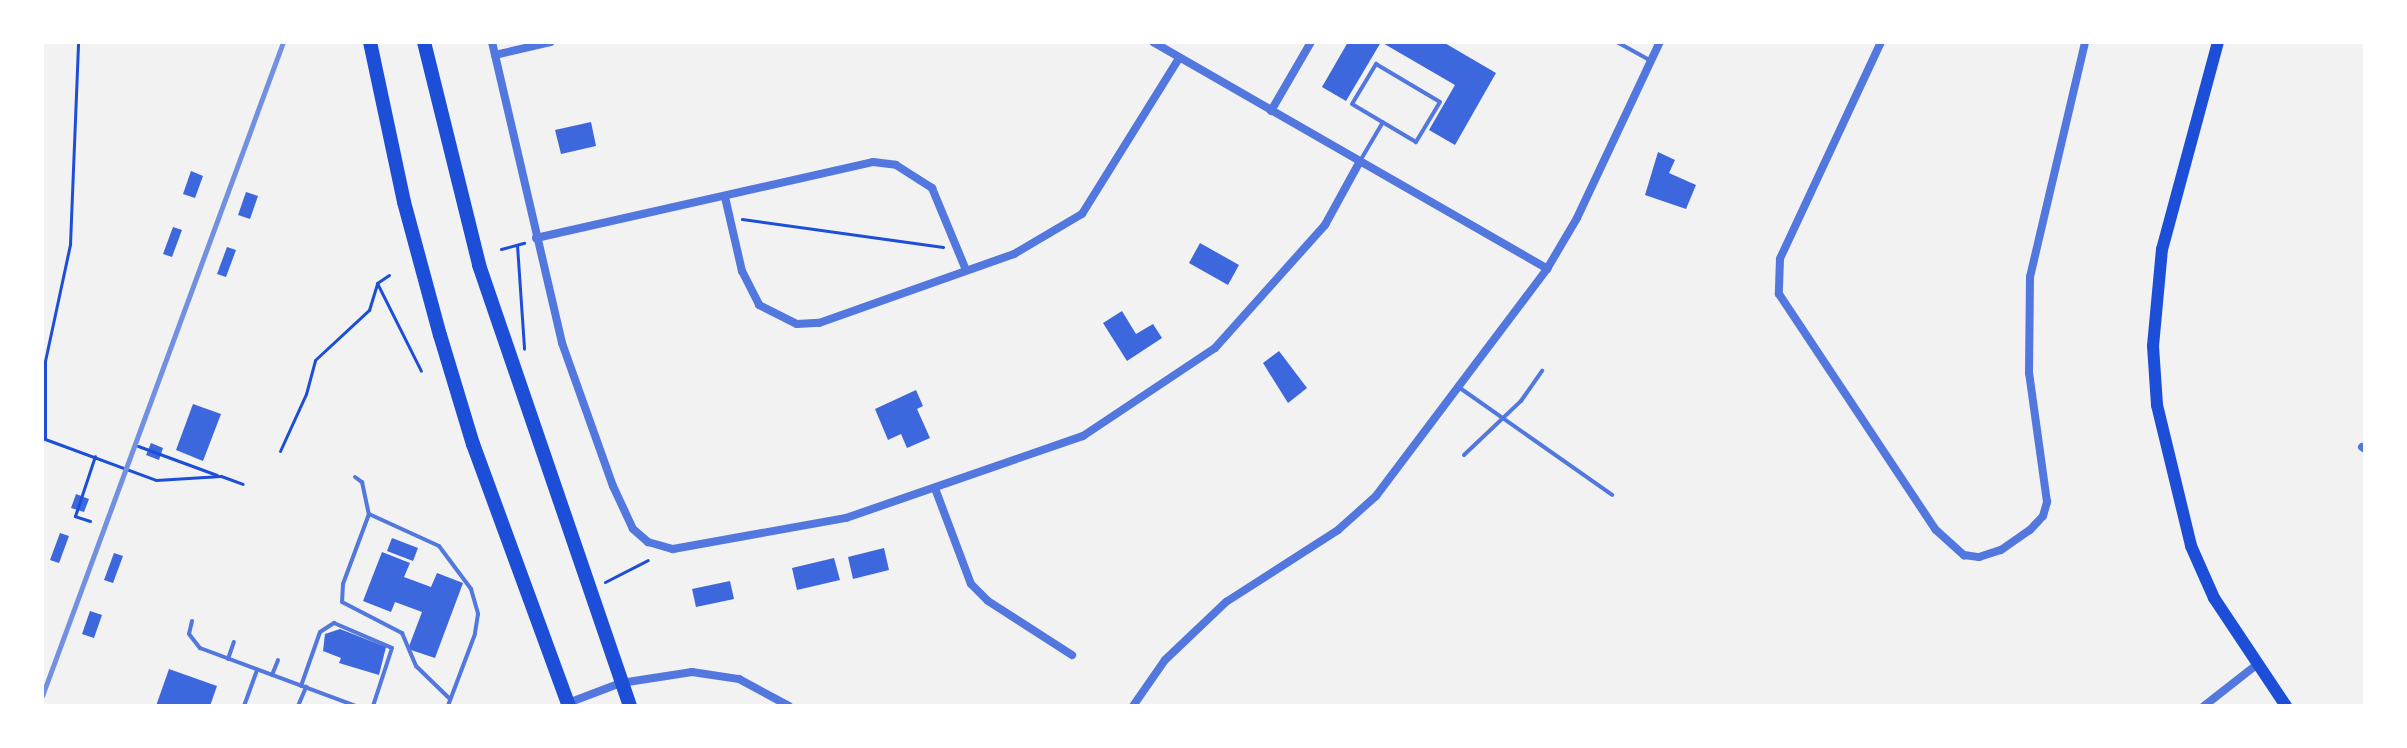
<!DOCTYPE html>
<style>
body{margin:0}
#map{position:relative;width:2407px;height:748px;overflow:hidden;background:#f2f2f2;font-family:"Work Sans",sans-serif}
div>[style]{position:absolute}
.building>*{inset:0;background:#3d67dc}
.path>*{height:3px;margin:-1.5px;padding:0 1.5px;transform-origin:1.5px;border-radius:1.5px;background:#1d4ed8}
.service>*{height:4px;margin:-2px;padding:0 2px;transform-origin:2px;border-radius:2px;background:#5277de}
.minor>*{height:8px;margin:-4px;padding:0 4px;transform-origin:4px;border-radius:4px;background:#5277de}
.secondary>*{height:12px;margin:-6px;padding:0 6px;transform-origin:6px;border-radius:6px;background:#1d4ed8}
.primary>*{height:14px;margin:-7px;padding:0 7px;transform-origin:7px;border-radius:7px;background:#1d4ed8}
.rail>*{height:5px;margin:-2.5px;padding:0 2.5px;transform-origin:2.5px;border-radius:2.5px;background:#7290e2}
span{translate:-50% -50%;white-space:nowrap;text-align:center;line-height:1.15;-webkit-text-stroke:8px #fff;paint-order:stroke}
.frame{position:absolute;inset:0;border:44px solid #fff;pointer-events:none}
</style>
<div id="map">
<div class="building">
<div style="clip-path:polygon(1348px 42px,1381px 42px,1346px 101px,1322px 87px)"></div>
<div style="clip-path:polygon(1381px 42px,1443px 42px,1496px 73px,1455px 145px,1429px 130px,1455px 85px)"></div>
<div style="clip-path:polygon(591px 122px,596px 146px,561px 154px,555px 130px)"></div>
<div style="clip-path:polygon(1658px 152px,1675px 160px,1669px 173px,1696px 185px,1686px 209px,1645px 195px)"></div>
<div style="clip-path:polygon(191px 171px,203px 176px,195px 198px,183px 194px)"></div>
<div style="clip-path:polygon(246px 192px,258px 196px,250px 219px,238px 215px)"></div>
<div style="clip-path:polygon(173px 227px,182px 230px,172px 257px,163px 254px)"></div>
<div style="clip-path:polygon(1200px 243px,1239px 265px,1228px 285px,1189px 263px)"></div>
<div style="clip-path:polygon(227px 247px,236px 250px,226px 277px,217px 274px)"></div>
<div style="clip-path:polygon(1122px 311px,1136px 334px,1153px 324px,1162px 338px,1127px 361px,1103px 323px)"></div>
<div style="clip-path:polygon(1279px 351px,1307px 388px,1288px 403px,1263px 363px)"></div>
<div style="clip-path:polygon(916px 390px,923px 406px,917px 409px,930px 438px,907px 448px,901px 434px,888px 440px,875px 409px)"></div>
<div style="clip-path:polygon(193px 404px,221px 414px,203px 461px,176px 450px)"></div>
<div style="clip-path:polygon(151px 443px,163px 448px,159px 460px,146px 455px)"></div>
<div style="clip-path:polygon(76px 494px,89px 499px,84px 512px,71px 508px)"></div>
<div style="clip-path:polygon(60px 533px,69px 536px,59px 563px,50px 560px)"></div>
<div style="clip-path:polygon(392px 538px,418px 548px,413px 561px,387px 551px)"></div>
<div style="clip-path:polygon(884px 548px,889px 570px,853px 579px,848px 557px)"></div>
<div style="clip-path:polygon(382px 552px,410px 563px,404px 577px,431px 587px,437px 573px,463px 583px,435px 658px,408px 649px,422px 612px,395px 602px,391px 612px,363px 601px)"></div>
<div style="clip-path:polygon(114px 553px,123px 556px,113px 583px,104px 580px)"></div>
<div style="clip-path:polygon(834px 558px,840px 580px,797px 590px,792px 568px)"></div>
<div style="clip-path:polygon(730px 581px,734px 599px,696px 607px,692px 589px)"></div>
<div style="clip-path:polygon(90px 611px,102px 615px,94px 638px,82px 634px)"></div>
<div style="clip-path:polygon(340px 629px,386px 647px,379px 675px,339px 663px,341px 658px,323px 651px,325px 634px)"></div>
<div style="clip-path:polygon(169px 669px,217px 686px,210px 706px,156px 706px)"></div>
</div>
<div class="path">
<div style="left:742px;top:219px;width:203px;rotate:7.9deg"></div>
<div style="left:517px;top:245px;width:104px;rotate:86.1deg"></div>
<div style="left:501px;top:249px;width:24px;rotate:-15deg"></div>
<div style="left:389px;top:275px;width:14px;rotate:146deg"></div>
<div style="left:377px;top:283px;width:98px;rotate:63.4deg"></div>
<div style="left:45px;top:439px;width:78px;rotate:-90deg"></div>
<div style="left:45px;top:361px;width:120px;rotate:-77.9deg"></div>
<div style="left:70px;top:244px;width:202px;rotate:-87.7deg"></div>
<div style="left:45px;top:439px;width:118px;rotate:20.3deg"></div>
<div style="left:156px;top:480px;width:65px;rotate:-3.5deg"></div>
<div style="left:221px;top:476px;width:23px;rotate:20deg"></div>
<div style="left:138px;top:446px;width:84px;rotate:20.2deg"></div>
<div style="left:280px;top:451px;width:63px;rotate:-65.5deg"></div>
<div style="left:306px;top:394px;width:35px;rotate:-75deg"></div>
<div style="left:315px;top:360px;width:74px;rotate:-42.8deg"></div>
<div style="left:369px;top:310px;width:28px;rotate:-73deg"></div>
<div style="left:90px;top:521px;width:16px;rotate:-162deg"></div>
<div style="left:75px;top:516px;width:63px;rotate:-71.6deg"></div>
<div style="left:605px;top:582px;width:48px;rotate:-27.1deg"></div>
</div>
<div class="service">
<div style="left:1617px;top:42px;width:37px;rotate:29deg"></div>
<div style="left:1376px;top:64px;width:74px;rotate:30.7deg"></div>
<div style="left:1440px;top:102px;width:47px;rotate:121deg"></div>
<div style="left:1416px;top:142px;width:74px;rotate:-149.3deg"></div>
<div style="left:1352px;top:104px;width:47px;rotate:-59deg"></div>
<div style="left:1360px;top:161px;width:45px;rotate:-59.5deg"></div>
<div style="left:1460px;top:388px;width:186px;rotate:35.1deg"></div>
<div style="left:1464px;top:455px;width:79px;rotate:-43.5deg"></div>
<div style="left:1521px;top:401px;width:37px;rotate:-55deg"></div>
<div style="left:355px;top:477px;width:9px;rotate:36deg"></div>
<div style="left:362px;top:482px;width:33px;rotate:78deg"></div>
<div style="left:369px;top:514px;width:77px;rotate:24.6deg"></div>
<div style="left:439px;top:546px;width:54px;rotate:53.3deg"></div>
<div style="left:471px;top:589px;width:26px;rotate:74deg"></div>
<div style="left:478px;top:614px;width:20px;rotate:99deg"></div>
<div style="left:475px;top:634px;width:77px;rotate:110.6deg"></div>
<div style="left:369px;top:514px;width:75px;rotate:110.4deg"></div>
<div style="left:343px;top:584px;width:18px;rotate:93deg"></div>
<div style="left:342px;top:602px;width:68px;rotate:27.3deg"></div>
<div style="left:402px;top:633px;width:36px;rotate:67deg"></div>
<div style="left:416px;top:666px;width:47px;rotate:44.1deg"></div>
<div style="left:192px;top:621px;width:13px;rotate:103deg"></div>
<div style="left:189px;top:634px;width:18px;rotate:52deg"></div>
<div style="left:200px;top:648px;width:166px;rotate:20.4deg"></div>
<div style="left:228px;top:659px;width:18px;rotate:-71deg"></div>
<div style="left:272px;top:675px;width:16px;rotate:-68deg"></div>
<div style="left:301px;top:686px;width:57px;rotate:-70.6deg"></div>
<div style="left:320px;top:632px;width:17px;rotate:-33deg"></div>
<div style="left:334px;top:623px;width:63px;rotate:23.3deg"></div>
<div style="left:392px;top:648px;width:61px;rotate:108.1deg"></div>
<div style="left:244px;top:706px;width:38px;rotate:-70deg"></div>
<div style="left:298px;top:706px;width:21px;rotate:-67deg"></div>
</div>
<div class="minor">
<div style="left:492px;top:42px;width:309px;rotate:76.9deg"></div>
<div style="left:562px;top:343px;width:152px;rotate:70.4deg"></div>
<div style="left:613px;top:486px;width:47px;rotate:65.1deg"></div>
<div style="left:633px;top:529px;width:20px;rotate:41deg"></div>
<div style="left:648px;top:542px;width:26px;rotate:16deg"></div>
<div style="left:673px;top:549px;width:176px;rotate:-10.2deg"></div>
<div style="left:846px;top:518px;width:251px;rotate:-19.1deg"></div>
<div style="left:1083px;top:436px;width:159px;rotate:-33.7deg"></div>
<div style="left:1215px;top:348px;width:165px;rotate:-48.2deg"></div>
<div style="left:1325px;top:225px;width:71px;rotate:-61.3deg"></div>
<div style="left:1153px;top:42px;width:455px;rotate:29.9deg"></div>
<div style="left:1881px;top:42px;width:239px;rotate:115deg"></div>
<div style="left:1780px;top:259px;width:35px;rotate:92deg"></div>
<div style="left:1779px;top:294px;width:283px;rotate:56.4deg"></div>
<div style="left:1936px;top:530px;width:38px;rotate:42deg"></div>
<div style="left:1964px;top:555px;width:15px;rotate:8deg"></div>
<div style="left:1979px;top:557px;width:23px;rotate:-18deg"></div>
<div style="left:2001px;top:550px;width:35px;rotate:-35deg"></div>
<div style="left:2030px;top:530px;width:19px;rotate:-47deg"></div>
<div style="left:2043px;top:516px;width:15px;rotate:-74deg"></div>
<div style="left:2047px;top:502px;width:130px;rotate:-97.9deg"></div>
<div style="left:2029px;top:373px;width:96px;rotate:-89.4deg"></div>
<div style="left:2030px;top:277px;width:241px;rotate:-76.8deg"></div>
<div style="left:495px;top:55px;width:57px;rotate:-13.1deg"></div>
<div style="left:1271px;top:111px;width:80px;rotate:-59.9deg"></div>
<div style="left:725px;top:197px;width:76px;rotate:77.1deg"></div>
<div style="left:742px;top:271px;width:38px;rotate:63deg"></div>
<div style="left:759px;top:305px;width:42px;rotate:26.6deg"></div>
<div style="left:797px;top:324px;width:22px;rotate:-3deg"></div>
<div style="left:819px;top:323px;width:207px;rotate:-19.5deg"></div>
<div style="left:1014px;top:254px;width:79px;rotate:-30.5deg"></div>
<div style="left:1082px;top:214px;width:184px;rotate:-58.1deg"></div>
<div style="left:536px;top:238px;width:345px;rotate:-12.7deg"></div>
<div style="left:873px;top:162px;width:23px;rotate:7deg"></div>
<div style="left:896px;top:165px;width:43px;rotate:32.6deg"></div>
<div style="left:932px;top:188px;width:89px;rotate:67.5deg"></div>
<div style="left:2362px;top:447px;width:4px;rotate:34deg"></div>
<div style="left:936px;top:491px;width:99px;rotate:69.4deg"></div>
<div style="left:971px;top:584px;width:24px;rotate:45deg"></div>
<div style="left:988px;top:601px;width:100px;rotate:32.7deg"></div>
<div style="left:568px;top:703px;width:57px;rotate:-20.7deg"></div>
<div style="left:621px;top:683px;width:72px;rotate:-8.8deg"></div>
<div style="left:692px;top:672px;width:48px;rotate:8.5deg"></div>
<div style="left:739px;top:679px;width:57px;rotate:28.4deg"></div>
<div style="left:1133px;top:706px;width:56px;rotate:-55.2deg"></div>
<div style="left:1165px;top:660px;width:84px;rotate:-43.6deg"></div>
<div style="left:1226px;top:602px;width:133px;rotate:-32.7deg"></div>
<div style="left:1338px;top:530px;width:51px;rotate:-41.8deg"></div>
<div style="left:1376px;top:496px;width:284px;rotate:-53deg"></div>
<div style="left:1547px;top:269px;width:59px;rotate:-59.5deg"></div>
<div style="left:1577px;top:218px;width:195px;rotate:-64.8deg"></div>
<div style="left:2204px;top:706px;width:65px;rotate:-38.1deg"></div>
</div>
<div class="secondary">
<div style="left:2218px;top:42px;width:214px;rotate:105.1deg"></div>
<div style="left:2162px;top:249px;width:97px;rotate:95.3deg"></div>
<div style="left:2153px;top:346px;width:59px;rotate:86.1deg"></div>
<div style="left:2157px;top:405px;width:145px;rotate:76.4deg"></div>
<div style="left:2191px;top:546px;width:57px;rotate:66.1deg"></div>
<div style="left:2214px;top:598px;width:130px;rotate:56.3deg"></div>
</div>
<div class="primary">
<div style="left:370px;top:42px;width:164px;rotate:78deg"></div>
<div style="left:404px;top:202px;width:138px;rotate:74.9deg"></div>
<div style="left:440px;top:335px;width:114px;rotate:73.2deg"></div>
<div style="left:473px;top:444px;width:279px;rotate:69.9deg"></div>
<div style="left:424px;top:42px;width:230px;rotate:76.1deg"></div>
<div style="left:479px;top:265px;width:466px;rotate:71.1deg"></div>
</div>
<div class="rail">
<div style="left:42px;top:696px;width:697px;rotate:-69.77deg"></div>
</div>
<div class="frame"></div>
</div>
